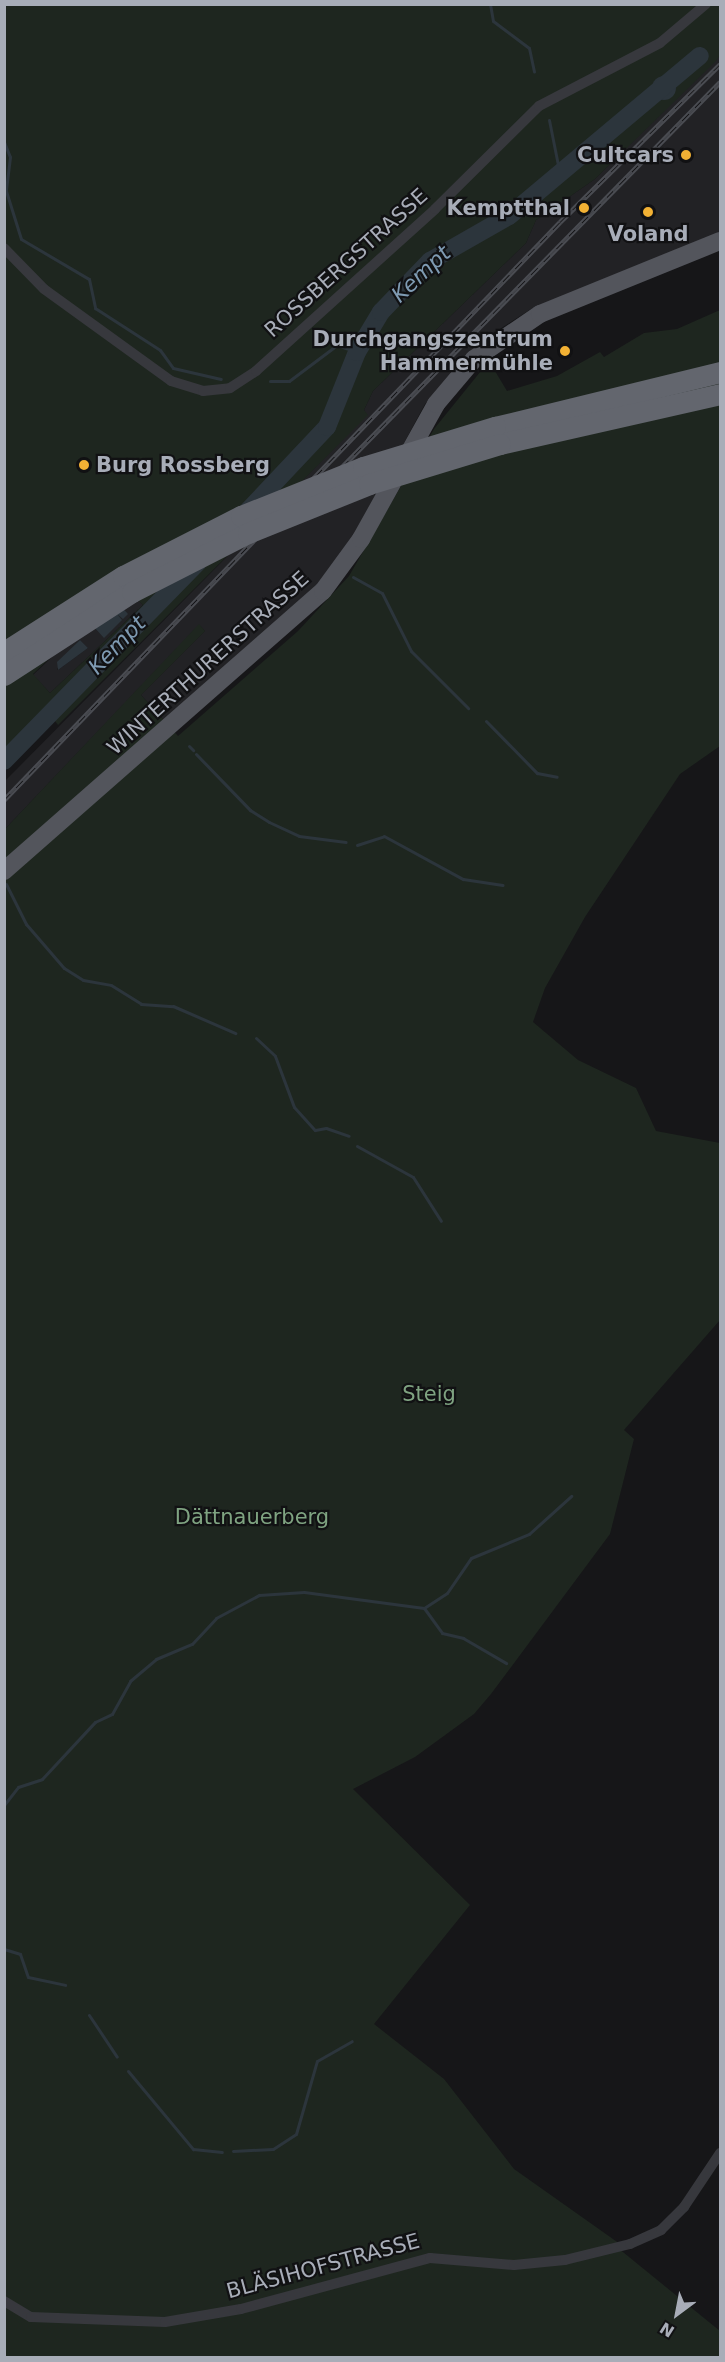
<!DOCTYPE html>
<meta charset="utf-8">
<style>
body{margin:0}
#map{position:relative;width:725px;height:2362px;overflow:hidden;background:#161618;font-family:"DejaVu Sans",sans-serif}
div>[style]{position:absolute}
.built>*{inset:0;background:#222225}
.green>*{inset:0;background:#1e261f}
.water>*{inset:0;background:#2c353c}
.round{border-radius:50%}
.stream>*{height:3px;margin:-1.5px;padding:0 1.5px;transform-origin:1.5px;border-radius:1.5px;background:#2c353c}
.river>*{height:18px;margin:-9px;padding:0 9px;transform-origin:9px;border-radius:9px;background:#2c353c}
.street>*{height:10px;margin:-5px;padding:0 5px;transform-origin:5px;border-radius:5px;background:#37383d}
.primary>*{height:18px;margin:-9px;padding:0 9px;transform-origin:9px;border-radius:9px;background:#53555c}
.highway>*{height:21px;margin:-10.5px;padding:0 10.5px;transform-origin:10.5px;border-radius:10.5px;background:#63666e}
.rail>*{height:5px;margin-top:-2.5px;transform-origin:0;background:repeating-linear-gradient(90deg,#111113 0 9px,#4a4c52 0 18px);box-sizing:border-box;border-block:2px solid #4a4c52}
.highway-bridge>*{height:21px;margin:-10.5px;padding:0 10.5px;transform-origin:10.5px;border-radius:10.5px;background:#63666e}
.dots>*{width:16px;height:16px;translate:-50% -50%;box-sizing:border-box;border:3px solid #111113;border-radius:50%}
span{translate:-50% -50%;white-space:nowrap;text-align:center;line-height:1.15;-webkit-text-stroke:4.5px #111113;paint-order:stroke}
.poi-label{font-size:21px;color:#a8adb8;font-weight:700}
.right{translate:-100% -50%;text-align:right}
.left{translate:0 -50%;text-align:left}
.street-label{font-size:21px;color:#a8adb8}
.park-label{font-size:21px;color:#7fa381}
.water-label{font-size:22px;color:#7f9bb3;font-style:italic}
.frame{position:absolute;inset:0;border:6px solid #a8adb8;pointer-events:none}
.north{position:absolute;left:647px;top:2284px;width:60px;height:60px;-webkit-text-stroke:4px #111113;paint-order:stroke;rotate:212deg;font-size:16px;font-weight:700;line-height:24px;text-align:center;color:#a8adb8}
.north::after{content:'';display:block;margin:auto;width:21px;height:27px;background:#a8adb8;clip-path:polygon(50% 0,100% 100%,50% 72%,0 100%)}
</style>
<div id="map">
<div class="built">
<div style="clip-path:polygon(720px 55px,720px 241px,531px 309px,484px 339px,425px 404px,356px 532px,317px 585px,171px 728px,141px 695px,205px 631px,199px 625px,5px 829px,5px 781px,367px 415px,364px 410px,373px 391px,526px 243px,536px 220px,595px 179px)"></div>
<div style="clip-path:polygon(evenodd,126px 587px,143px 605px,50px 693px,33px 675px,126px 587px,80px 640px,88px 648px,58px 670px,57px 669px,80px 640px)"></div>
</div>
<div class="green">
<div style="clip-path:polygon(evenodd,5px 5px,720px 5px,720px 55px,716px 61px,595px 179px,536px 220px,526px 243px,373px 391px,364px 410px,368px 415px,58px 725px,46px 709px,5px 757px,5px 5px,125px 587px,143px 605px,50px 693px,33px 674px,125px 587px)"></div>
<div style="clip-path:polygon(720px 310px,720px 746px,680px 774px,585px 917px,545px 988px,533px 1022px,578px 1060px,636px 1088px,656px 1131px,720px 1143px,720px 1320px,624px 1430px,634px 1439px,610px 1534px,491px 1694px,474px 1714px,415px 1757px,353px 1789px,470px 1905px,374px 2024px,444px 2079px,514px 2169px,613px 2239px,623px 2246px,618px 2248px,720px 2331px,720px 2357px,5px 2358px,5px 829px,199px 624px,205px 631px,141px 695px,178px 736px,298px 631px,349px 576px,434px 429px,489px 361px,507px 391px,557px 376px,600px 352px,604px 357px,644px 333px,677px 329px)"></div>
</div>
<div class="water">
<div class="round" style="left:652px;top:76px;width:24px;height:24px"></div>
<div style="clip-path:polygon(119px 604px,128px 614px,123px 619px,117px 614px,122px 620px,104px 638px,94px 627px)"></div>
<div style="clip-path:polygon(80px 640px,88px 648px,58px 670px,57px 662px)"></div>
</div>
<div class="stream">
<div style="left:490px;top:4px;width:17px;rotate:80deg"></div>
<div style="left:493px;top:21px;width:45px;rotate:36.9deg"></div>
<div style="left:529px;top:48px;width:24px;rotate:78deg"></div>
<div style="left:549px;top:120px;width:51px;rotate:78.7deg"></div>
<div style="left:4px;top:142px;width:16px;rotate:68deg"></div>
<div style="left:10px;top:157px;width:34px;rotate:97deg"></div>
<div style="left:6px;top:191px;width:50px;rotate:72.6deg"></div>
<div style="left:21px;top:239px;width:79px;rotate:30.5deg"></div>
<div style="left:89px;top:279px;width:30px;rotate:78deg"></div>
<div style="left:95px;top:308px;width:77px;rotate:32.9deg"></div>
<div style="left:160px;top:350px;width:22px;rotate:54deg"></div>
<div style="left:173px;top:368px;width:49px;rotate:12.9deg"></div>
<div style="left:270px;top:381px;width:19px"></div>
<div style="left:289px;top:381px;width:60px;rotate:-36.9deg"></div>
<div style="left:337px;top:345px;width:21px;rotate:19deg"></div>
<div style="left:353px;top:577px;width:33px;rotate:29deg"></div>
<div style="left:382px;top:593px;width:65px;rotate:63.4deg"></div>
<div style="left:411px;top:651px;width:81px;rotate:45deg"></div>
<div style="left:486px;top:721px;width:73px;rotate:45.6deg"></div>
<div style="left:537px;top:773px;width:20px;rotate:11deg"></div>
<div style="left:189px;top:746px;width:6px;rotate:45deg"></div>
<div style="left:196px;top:754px;width:78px;rotate:46deg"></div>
<div style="left:250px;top:810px;width:22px;rotate:32deg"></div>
<div style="left:269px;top:822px;width:33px;rotate:25deg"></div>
<div style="left:299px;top:836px;width:47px;rotate:7.3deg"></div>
<div style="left:357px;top:845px;width:28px;rotate:-18deg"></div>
<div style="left:384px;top:836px;width:90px;rotate:28.6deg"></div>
<div style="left:463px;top:879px;width:40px;rotate:8.5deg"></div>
<div style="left:6px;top:884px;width:45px;rotate:63.4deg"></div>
<div style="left:26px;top:924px;width:58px;rotate:49.2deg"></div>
<div style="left:64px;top:968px;width:22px;rotate:32deg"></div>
<div style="left:83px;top:980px;width:28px;rotate:10deg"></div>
<div style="left:111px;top:985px;width:36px;rotate:32deg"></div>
<div style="left:141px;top:1004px;width:32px;rotate:4deg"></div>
<div style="left:173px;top:1006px;width:68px;rotate:23.5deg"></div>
<div style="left:256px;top:1038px;width:26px;rotate:43deg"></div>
<div style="left:275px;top:1056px;width:54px;rotate:69.6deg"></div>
<div style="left:294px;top:1107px;width:31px;rotate:48deg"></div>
<div style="left:315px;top:1130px;width:11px;rotate:-10deg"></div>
<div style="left:326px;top:1128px;width:24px;rotate:19deg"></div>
<div style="left:357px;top:1146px;width:64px;rotate:29deg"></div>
<div style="left:413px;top:1177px;width:52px;rotate:57.5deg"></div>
<div style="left:424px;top:1608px;width:27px;rotate:-33deg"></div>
<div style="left:447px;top:1593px;width:42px;rotate:-55.6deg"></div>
<div style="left:471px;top:1558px;width:63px;rotate:-22.5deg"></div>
<div style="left:529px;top:1534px;width:57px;rotate:-42.1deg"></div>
<div style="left:4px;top:1805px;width:23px;rotate:-52deg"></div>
<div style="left:18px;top:1787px;width:25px;rotate:-18deg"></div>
<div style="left:42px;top:1779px;width:78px;rotate:-47.1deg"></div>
<div style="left:95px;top:1722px;width:19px;rotate:-25deg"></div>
<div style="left:112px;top:1714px;width:38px;rotate:-61deg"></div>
<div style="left:130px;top:1681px;width:34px;rotate:-40deg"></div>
<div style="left:156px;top:1659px;width:39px;rotate:-23deg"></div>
<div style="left:192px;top:1644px;width:35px;rotate:-47deg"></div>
<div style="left:216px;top:1618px;width:49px;rotate:-28.1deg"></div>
<div style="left:259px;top:1595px;width:45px;rotate:-3.8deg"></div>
<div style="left:304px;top:1592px;width:121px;rotate:7.6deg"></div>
<div style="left:424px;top:1608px;width:31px;rotate:54deg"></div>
<div style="left:442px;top:1633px;width:22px;rotate:13deg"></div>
<div style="left:463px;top:1638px;width:50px;rotate:30.2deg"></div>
<div style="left:4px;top:1949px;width:17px;rotate:17deg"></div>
<div style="left:20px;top:1954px;width:24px;rotate:71deg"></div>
<div style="left:28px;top:1977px;width:38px;rotate:12deg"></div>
<div style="left:89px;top:2015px;width:50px;rotate:56.3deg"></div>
<div style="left:128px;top:2071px;width:102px;rotate:50.2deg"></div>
<div style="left:193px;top:2149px;width:29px;rotate:6deg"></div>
<div style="left:233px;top:2151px;width:40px;rotate:-2.9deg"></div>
<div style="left:273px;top:2149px;width:27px;rotate:-33deg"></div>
<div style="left:296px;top:2134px;width:76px;rotate:-74deg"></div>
<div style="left:317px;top:2061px;width:40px;rotate:-29.7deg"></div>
</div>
<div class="river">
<div style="left:244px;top:515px;width:121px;rotate:-46.7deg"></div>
<div style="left:327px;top:427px;width:81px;rotate:-68.2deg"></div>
<div style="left:357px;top:352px;width:47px;rotate:-59deg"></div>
<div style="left:381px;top:312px;width:71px;rotate:-46.1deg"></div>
<div style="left:430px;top:261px;width:91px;rotate:-29.7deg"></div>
<div style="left:509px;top:216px;width:249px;rotate:-40deg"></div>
<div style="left:4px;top:761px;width:278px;rotate:-45.7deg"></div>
</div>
<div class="street">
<div style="left:4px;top:248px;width:57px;rotate:45.7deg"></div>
<div style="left:44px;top:289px;width:157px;rotate:35.9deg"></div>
<div style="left:171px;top:381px;width:34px;rotate:17deg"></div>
<div style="left:203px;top:391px;width:27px;rotate:-6deg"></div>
<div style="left:230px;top:388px;width:31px;rotate:-33deg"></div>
<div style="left:256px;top:371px;width:241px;rotate:-42.1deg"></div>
<div style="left:435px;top:209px;width:146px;rotate:-44.7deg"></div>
<div style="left:539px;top:106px;width:136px;rotate:-27.5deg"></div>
<div style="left:660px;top:43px;width:60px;rotate:-40.3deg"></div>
<div style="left:4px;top:2301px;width:31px;rotate:31deg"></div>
<div style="left:31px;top:2317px;width:134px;rotate:2.1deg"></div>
<div style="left:165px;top:2322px;width:77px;rotate:-9.7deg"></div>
<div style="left:241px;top:2309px;width:196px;rotate:-15.1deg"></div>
<div style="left:430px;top:2258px;width:84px;rotate:4.8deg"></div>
<div style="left:514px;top:2265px;width:51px;rotate:-5.6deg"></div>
<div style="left:565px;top:2260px;width:67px;rotate:-13.8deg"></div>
<div style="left:630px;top:2244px;width:34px;rotate:-24deg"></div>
<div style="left:661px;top:2230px;width:33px;rotate:-45deg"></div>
<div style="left:684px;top:2207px;width:65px;rotate:-56.3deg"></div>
</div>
<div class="primary">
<div style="left:4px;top:871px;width:424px;rotate:-41.3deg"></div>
<div style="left:323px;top:591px;width:64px;rotate:-53.8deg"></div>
<div style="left:361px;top:539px;width:154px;rotate:-60.9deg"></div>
<div style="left:436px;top:404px;width:59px;rotate:-49.8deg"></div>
<div style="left:474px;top:359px;width:80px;rotate:-34.3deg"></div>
<div style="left:540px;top:314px;width:194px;rotate:-22.1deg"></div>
</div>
<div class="highway">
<div style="left:495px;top:427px;width:232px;rotate:-13.7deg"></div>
<div style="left:500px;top:444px;width:226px;rotate:-12.8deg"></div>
</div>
<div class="rail">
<div style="left:342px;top:467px;width:540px;rotate:-45.53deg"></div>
<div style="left:4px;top:800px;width:802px;rotate:-46.11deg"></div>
<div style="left:560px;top:222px;width:225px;rotate:-44.6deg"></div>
</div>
<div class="highway-bridge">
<div style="left:4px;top:652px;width:141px;rotate:-32.6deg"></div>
<div style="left:123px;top:576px;width:132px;rotate:-27deg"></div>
<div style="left:241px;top:516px;width:131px;rotate:-21.9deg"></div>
<div style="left:363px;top:467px;width:138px;rotate:-16.9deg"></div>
<div style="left:4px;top:675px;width:153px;rotate:-33deg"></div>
<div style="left:132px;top:592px;width:130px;rotate:-27deg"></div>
<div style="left:248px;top:533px;width:131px;rotate:-22deg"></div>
<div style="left:369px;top:484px;width:137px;rotate:-17deg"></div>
</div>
<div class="dots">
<div style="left:686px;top:155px;background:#f2b134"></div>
<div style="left:584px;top:208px;background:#f2b134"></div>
<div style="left:648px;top:212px;background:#f2b134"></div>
<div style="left:565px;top:351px;background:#f2b134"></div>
<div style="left:84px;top:465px;background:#f2b134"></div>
</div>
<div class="poi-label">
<span class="right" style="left:674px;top:155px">Cultcars</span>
<span class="right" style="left:570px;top:208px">Kemptthal</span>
<span style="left:648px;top:234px">Voland</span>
<span class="right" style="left:553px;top:351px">Durchgangszentrum<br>Hammermühle</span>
<span class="left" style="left:96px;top:465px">Burg Rossberg</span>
</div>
<div class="street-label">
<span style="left:346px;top:263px;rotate:-42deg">ROSSBERGSTRASSE</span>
<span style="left:208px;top:663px;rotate:-42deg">WINTERTHURERSTRASSE</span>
<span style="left:323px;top:2266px;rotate:-15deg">BLÄSIHOFSTRASSE</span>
</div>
<div class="park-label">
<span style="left:429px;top:1394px">Steig</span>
<span style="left:252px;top:1517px">Dättnauerberg</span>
</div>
<div class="water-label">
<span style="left:421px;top:274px;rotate:-43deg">Kempt</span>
<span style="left:117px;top:645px;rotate:-46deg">Kempt</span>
</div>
<div class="frame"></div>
<div class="north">N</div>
</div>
